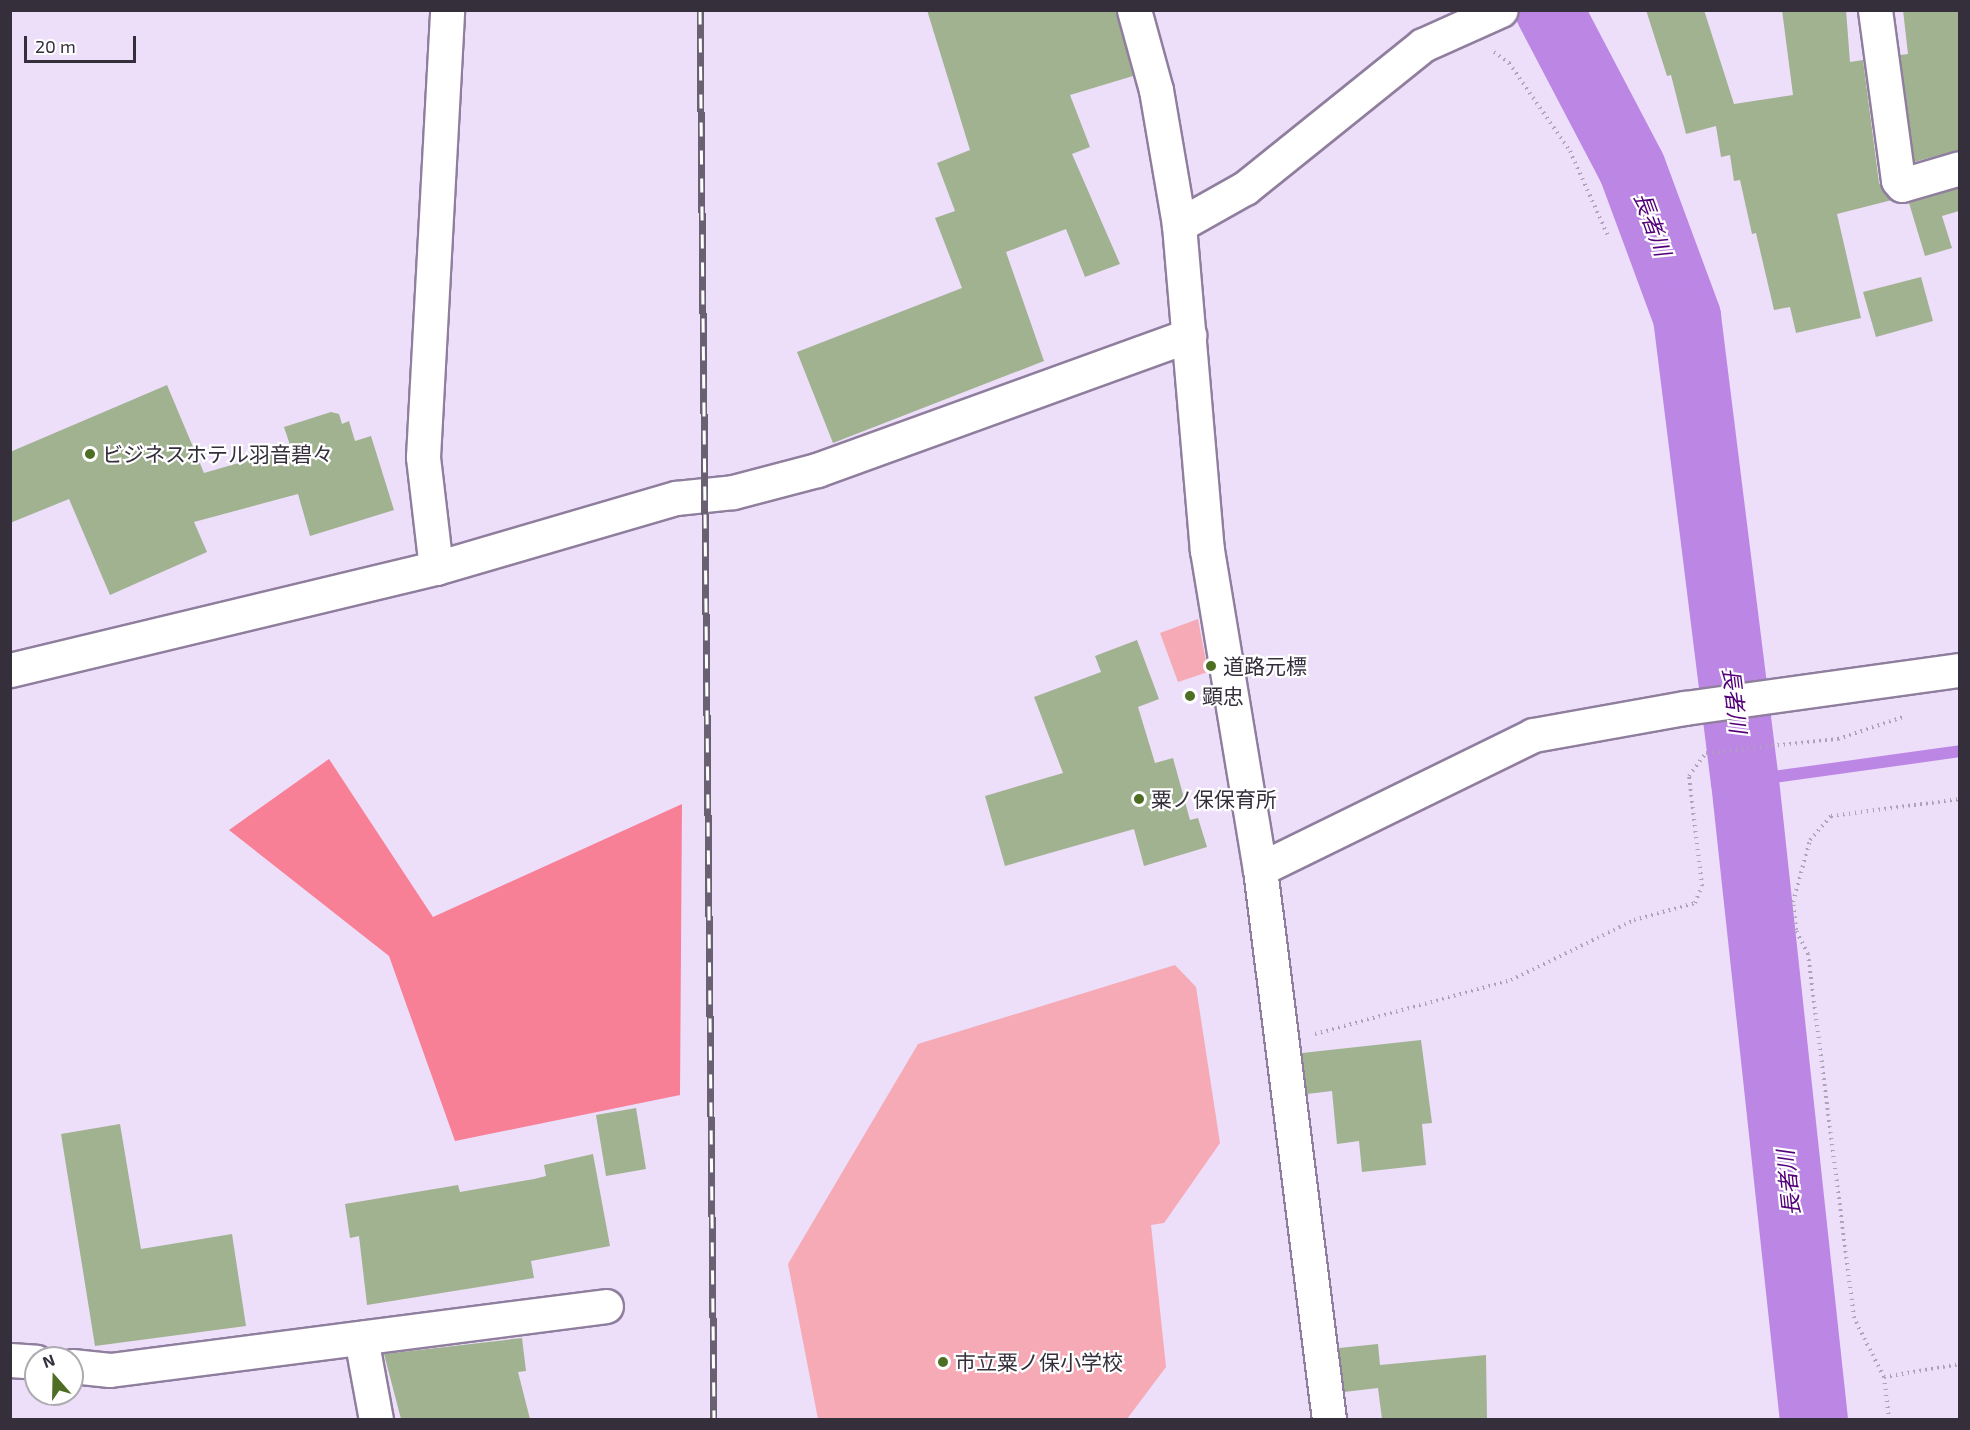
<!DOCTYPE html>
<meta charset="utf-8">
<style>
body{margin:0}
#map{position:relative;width:1970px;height:1430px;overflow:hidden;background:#eddefa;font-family:"Exo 2","Noto Sans JP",sans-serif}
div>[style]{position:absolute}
.green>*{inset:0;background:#f5aab5}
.forest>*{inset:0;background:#f78097}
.stream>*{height:12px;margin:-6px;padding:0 6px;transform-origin:6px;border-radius:6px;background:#bc86e5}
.river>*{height:68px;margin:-34px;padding:0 34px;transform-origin:34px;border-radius:34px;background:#bc86e5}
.building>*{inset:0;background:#a1b291}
.path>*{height:4px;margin-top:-2px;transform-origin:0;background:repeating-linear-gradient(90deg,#aea2b9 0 1.5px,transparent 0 6px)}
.roads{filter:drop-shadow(2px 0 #8f7e9d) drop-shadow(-2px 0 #8f7e9d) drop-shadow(0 2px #8f7e9d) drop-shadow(0 -2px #8f7e9d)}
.minor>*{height:33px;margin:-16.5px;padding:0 16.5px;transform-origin:16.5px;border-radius:16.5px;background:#fff}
.rail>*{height:7px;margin-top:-3.5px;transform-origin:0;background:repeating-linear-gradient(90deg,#fff 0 14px,#696071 0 28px);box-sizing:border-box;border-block:2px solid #696071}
.dots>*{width:16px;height:16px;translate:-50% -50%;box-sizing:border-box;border:3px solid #fff;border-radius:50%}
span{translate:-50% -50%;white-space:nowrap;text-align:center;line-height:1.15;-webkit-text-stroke:4.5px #fff;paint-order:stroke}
.poi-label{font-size:21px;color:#352e3b}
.left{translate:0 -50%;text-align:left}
.water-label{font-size:22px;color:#53007a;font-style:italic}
.frame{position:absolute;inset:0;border:12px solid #352e3b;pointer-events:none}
.north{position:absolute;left:24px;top:1346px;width:60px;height:60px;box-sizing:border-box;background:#fff;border:2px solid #aeabb1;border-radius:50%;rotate:340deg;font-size:16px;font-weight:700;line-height:24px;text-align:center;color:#352e3b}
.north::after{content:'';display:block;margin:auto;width:21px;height:27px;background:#4e6e24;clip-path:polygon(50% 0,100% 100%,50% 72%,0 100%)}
.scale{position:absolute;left:24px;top:36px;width:112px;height:27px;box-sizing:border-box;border:3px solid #352e3b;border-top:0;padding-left:8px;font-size:18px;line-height:21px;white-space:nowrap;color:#352e3b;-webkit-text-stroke:4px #fff;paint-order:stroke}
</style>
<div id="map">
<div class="green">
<div style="clip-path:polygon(1198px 619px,1208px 672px,1178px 682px,1160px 633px)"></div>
<div style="clip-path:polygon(1175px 965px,1196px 987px,1220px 1143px,1164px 1223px,1151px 1225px,1166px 1367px,1127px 1419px,818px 1419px,788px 1264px,918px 1044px)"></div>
</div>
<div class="forest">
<div style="clip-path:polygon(329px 759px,433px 917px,682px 804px,680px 1095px,455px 1141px,389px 956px,229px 830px)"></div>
</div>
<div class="stream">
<div style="left:1745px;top:781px;width:217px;rotate:-7.9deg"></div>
</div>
<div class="river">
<div style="left:1549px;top:10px;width:178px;rotate:62.3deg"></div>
<div style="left:1632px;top:168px;width:159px;rotate:69.7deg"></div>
<div style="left:1687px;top:317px;width:468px;rotate:82.9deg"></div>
<div style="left:1745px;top:781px;width:643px;rotate:83.84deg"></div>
</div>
<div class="building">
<div style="clip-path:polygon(927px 10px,1116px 10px,1133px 76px,1070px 95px,1090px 147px,1072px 154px,1120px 264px,1085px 277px,1066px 229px,1006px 252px,1044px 361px,833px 443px,797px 352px,962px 288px,935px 218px,955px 211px,937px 163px,970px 150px)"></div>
<div style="clip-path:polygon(1646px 10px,1704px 10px,1734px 104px,1793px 95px,1782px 10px,1846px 10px,1850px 62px,1863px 60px,1879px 183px,1892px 200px,1837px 214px,1861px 318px,1796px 333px,1790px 307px,1774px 310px,1756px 233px,1752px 234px,1740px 180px,1734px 181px,1730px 155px,1721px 157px,1716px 126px,1686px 134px,1671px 75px,1667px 76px)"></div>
<div style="clip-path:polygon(1903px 10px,1959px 10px,1959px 150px,1914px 162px,1900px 55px,1908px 54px)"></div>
<div style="clip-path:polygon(1959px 188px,1959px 211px,1942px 216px,1952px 248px,1925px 256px,1909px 203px)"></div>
<div style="clip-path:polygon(1921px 277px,1933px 321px,1876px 337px,1863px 292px)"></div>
<div style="clip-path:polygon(167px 385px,204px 473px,291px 448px,284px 427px,331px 412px,339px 414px,342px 424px,349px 421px,355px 441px,371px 436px,394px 510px,310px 536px,298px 494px,194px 522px,207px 552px,110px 595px,69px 499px,10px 523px,10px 452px)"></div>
<div style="clip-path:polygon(1137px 640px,1159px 699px,1138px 707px,1155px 763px,1173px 758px,1190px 820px,1198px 818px,1207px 847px,1144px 866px,1134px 829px,1005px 866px,985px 796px,1063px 773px,1034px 697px,1101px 672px,1095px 656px)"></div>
<div style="clip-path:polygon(1421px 1040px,1432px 1123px,1422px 1124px,1426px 1165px,1362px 1172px,1359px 1141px,1337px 1144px,1332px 1091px,1307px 1094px,1302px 1053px)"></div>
<div style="clip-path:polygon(636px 1108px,646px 1169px,606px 1176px,596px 1115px)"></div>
<div style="clip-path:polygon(120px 1124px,141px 1249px,232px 1234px,246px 1326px,95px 1346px,61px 1134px)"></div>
<div style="clip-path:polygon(593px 1154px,610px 1246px,531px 1261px,534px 1278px,367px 1305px,359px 1236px,350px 1238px,345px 1204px,458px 1185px,460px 1192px,534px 1179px,546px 1176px,544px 1165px)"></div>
<div style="clip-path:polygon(522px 1338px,526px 1371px,518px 1372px,530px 1419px,401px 1419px,384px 1354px)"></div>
<div style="clip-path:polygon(1378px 1344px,1380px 1365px,1486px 1355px,1487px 1419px,1382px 1419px,1378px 1388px,1344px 1392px,1339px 1348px)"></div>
</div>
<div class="path">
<div style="left:1494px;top:52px;width:19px;rotate:36deg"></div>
<div style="left:1509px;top:63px;width:107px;rotate:55.3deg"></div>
<div style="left:1570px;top:151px;width:95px;rotate:65.9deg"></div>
<div style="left:1315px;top:1034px;width:203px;rotate:-15.4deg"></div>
<div style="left:1511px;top:980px;width:137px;rotate:-26deg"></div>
<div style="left:1634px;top:920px;width:63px;rotate:-15.6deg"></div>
<div style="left:1695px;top:903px;width:18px;rotate:-68deg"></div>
<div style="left:1702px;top:886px;width:111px;rotate:-96.7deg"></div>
<div style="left:1689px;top:776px;width:29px;rotate:-54deg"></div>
<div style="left:1706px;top:753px;width:133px;rotate:-6.1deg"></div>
<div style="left:1838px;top:739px;width:69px;rotate:-18.7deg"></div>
<div style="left:1884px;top:1377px;width:77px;rotate:-9.7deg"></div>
<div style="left:1889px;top:1420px;width:43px;rotate:-96.6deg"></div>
<div style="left:1884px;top:1377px;width:66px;rotate:-117deg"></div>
<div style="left:1854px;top:1318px;width:367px;rotate:-97.2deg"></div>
<div style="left:1808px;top:954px;width:27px;rotate:-117deg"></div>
<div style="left:1796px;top:930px;width:28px;rotate:-96deg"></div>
<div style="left:1793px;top:902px;width:64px;rotate:-74.7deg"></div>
<div style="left:1810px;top:840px;width:32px;rotate:-49deg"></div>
<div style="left:1831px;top:816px;width:130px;rotate:-7.5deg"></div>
</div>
<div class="roads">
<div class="minor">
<div style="left:1134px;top:10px;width:83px;rotate:74.6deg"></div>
<div style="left:1156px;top:90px;width:137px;rotate:80.3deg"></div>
<div style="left:1179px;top:225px;width:326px;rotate:85.1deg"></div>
<div style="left:1207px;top:550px;width:323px;rotate:80.6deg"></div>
<div style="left:1260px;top:869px;width:555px;rotate:82.86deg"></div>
<div style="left:1875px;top:10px;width:172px;rotate:82.3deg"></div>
<div style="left:1898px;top:180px;width:6px;rotate:51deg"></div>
<div style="left:1902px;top:185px;width:60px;rotate:-16.3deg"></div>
<div style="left:1179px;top:225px;width:76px;rotate:-29.3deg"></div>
<div style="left:1245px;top:188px;width:228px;rotate:-38.8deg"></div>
<div style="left:1423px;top:45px;width:85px;rotate:-24.2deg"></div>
<div style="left:436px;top:568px;width:112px;rotate:-96.7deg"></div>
<div style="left:423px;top:457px;width:448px;rotate:-86.9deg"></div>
<div style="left:10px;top:670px;width:438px;rotate:-13.5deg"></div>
<div style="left:436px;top:568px;width:250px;rotate:-16.3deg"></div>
<div style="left:676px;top:498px;width:57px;rotate:-6deg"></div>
<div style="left:733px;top:492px;width:87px;rotate:-14.7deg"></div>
<div style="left:817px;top:470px;width:396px;rotate:-19.9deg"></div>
<div style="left:1260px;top:869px;width:304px;rotate:-26.1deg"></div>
<div style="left:1533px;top:735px;width:154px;rotate:-10.1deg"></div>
<div style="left:1685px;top:708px;width:278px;rotate:-7.9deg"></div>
<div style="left:361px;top:1338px;width:83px;rotate:79.6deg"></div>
<div style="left:10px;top:1360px;width:26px;rotate:4deg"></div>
<div style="left:72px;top:1366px;width:38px;rotate:6deg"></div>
<div style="left:110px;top:1370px;width:500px;rotate:-7.35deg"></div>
</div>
</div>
<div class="rail">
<div style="left:700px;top:10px;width:1410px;rotate:89.43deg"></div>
</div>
<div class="dots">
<div style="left:90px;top:454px;background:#4e6e24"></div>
<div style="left:1211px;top:666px;background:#4e6e24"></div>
<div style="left:1190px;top:696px;background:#4e6e24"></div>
<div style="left:1139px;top:799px;background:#4e6e24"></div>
<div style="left:943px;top:1362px;background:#4e6e24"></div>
</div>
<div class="poi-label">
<span class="left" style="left:102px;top:454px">ビジネスホテル羽音碧々</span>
<span class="left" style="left:1223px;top:666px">道路元標</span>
<span class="left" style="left:1202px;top:696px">顕忠</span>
<span class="left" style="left:1151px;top:799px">粟ノ保保育所</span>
<span class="left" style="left:955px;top:1362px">市立粟ノ保小学校</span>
</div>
<div class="water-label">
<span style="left:1653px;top:224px;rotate:70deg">長者川</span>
<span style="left:1735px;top:700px;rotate:83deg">長者川</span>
<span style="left:1788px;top:1183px;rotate:-96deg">長者川</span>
</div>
<div class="frame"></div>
<div class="north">N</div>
<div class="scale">20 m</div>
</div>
